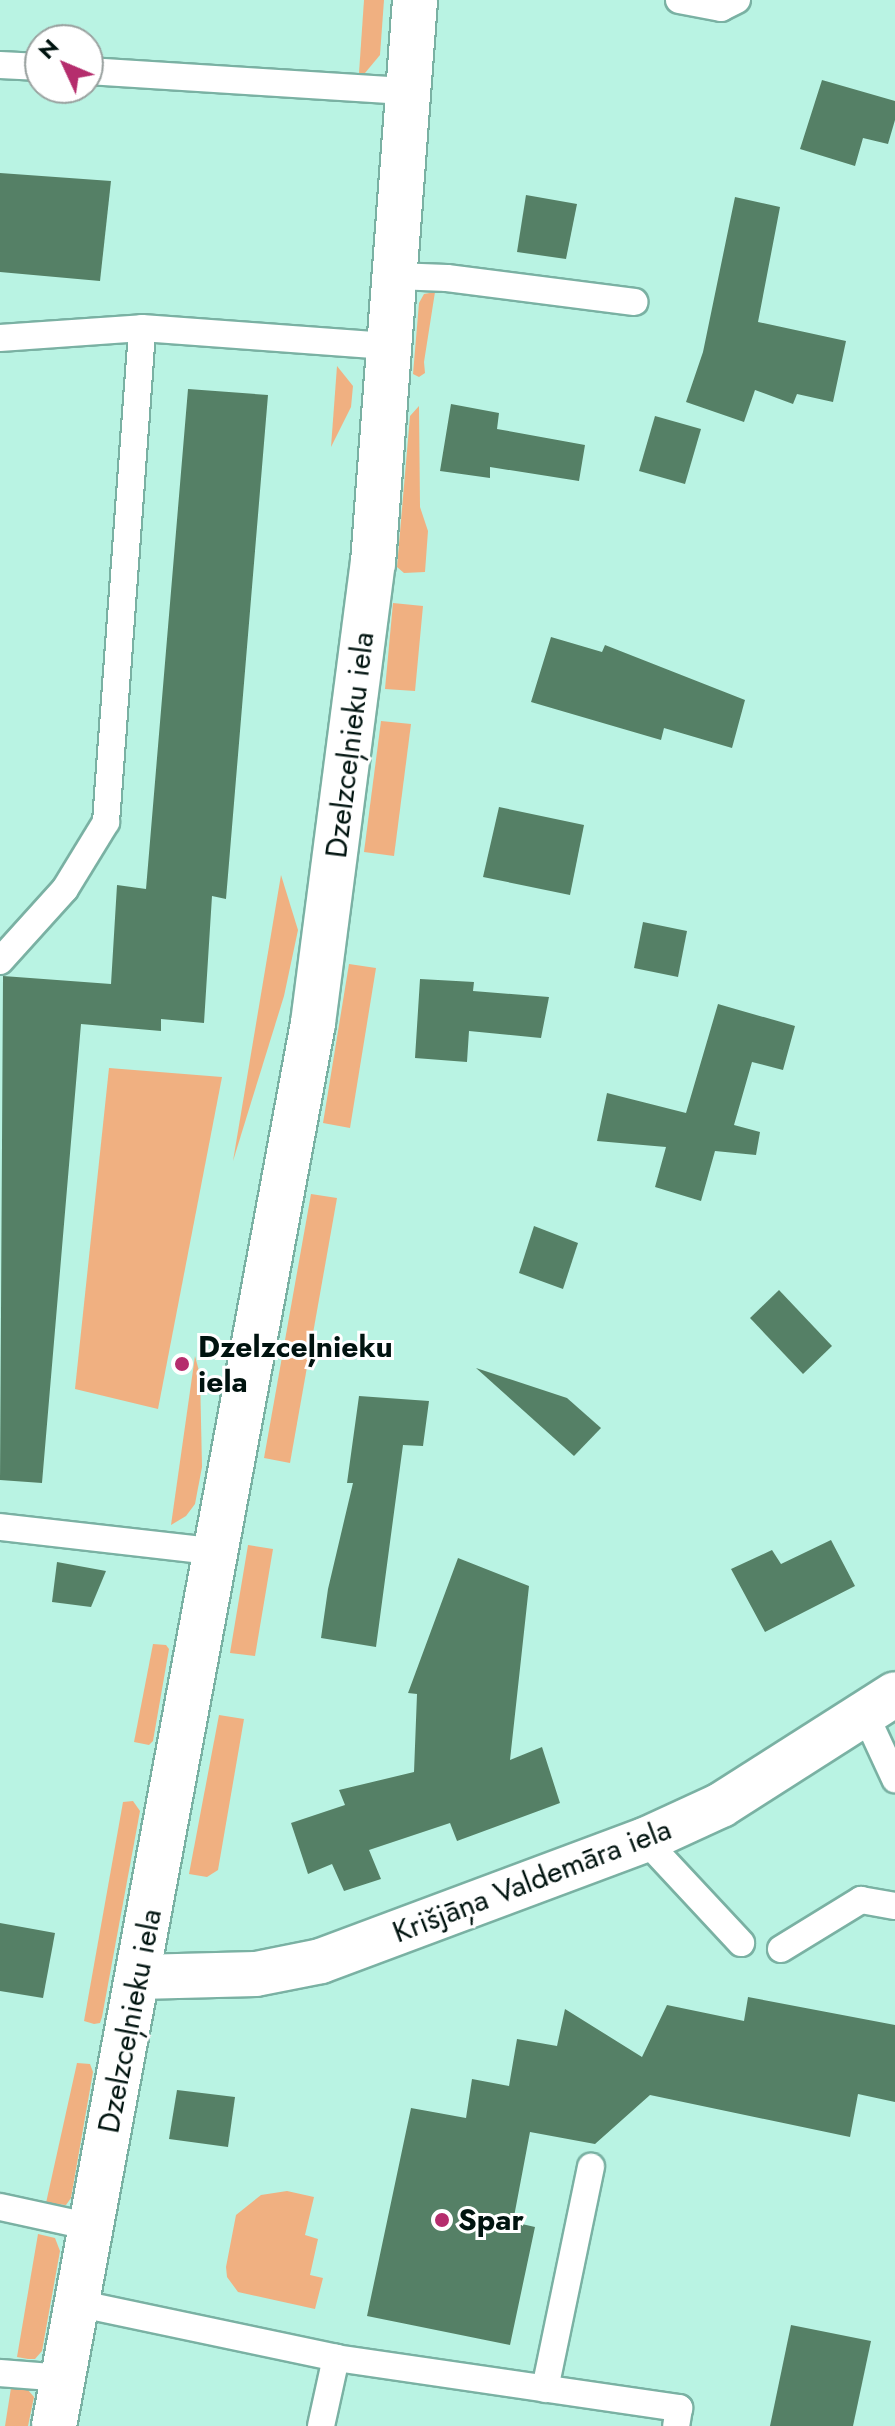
<!DOCTYPE html>
<meta charset="utf-8">
<style>
body{margin:0}
#map{position:relative;width:895px;height:2426px;overflow:hidden;background:#b9f3e3;font-family:Jost,sans-serif}
div>[style]{position:absolute}
.green>*{inset:0;background:#f0b081}
.building>*{inset:0;background:#558066}
.roads{filter:drop-shadow(2px 0 #7ab1a3) drop-shadow(-2px 0 #7ab1a3) drop-shadow(0 2px #7ab1a3) drop-shadow(0 -2px #7ab1a3)}
.lane>*{height:26px;margin:-13px;padding:0 13px;transform-origin:13px;border-radius:13px;background:#fff}
.street>*{height:44px;margin:-22px;padding:0 22px;transform-origin:22px;border-radius:22px;background:#fff}
.dots>*{width:22px;height:22px;translate:-50% -50%;box-sizing:border-box;border:4px solid #fff;border-radius:50%}
span{translate:-50% -50%;white-space:nowrap;text-align:center;line-height:1.15;-webkit-text-stroke:6px #fff;paint-order:stroke}
.street-label{font-size:30px;color:#00130f}
.poi-label{font-size:30px;color:#00130f;font-weight:700}
.left{translate:0 -50%;text-align:left}
.north{position:absolute;left:24px;top:24px;width:80px;height:80px;box-sizing:border-box;background:#fff;border:2px solid #99a19f;border-radius:50%;rotate:314deg;font-size:22px;font-weight:700;line-height:32px;text-align:center;color:#00130f}
.north::after{content:'';display:block;margin:auto;width:28px;height:36px;background:#b52d6d;clip-path:polygon(50% 0,100% 100%,50% 72%,0 100%)}
</style>
<div id="map">
<div class="green">
<div style="clip-path:polygon(364px 0,384px 0,380px 55px,365px 73px,359px 73px)"></div>
<div style="clip-path:polygon(435px 292px,424px 362px,425px 373px,419px 377px,413px 374px,419px 303px,424px 294px)"></div>
<div style="clip-path:polygon(337px 366px,353px 386px,351px 407px,331px 447px)"></div>
<div style="clip-path:polygon(419px 406px,420px 507px,428px 531px,425px 572px,404px 573px,397px 567px,410px 416px)"></div>
<div style="clip-path:polygon(393px 603px,423px 606px,415px 691px,385px 689px)"></div>
<div style="clip-path:polygon(381px 721px,411px 724px,394px 856px,364px 852px)"></div>
<div style="clip-path:polygon(281px 875px,298px 930px,284px 996px,233px 1161px)"></div>
<div style="clip-path:polygon(349px 964px,376px 968px,350px 1128px,323px 1123px)"></div>
<div style="clip-path:polygon(109px 1068px,222px 1077px,158px 1409px,75px 1389px)"></div>
<div style="clip-path:polygon(311px 1194px,337px 1198px,290px 1463px,264px 1458px)"></div>
<div style="clip-path:polygon(195px 1356px,200px 1375px,202px 1467px,195px 1504px,186px 1516px,171px 1525px)"></div>
<div style="clip-path:polygon(248px 1545px,273px 1549px,255px 1656px,230px 1653px)"></div>
<div style="clip-path:polygon(153px 1644px,166px 1645px,169px 1649px,153px 1741px,149px 1745px,134px 1742px)"></div>
<div style="clip-path:polygon(219px 1715px,244px 1719px,218px 1870px,207px 1877px,189px 1874px)"></div>
<div style="clip-path:polygon(133px 1801px,140px 1811px,102px 2017px,100px 2023px,94px 2024px,84px 2021px,123px 1802px)"></div>
<div style="clip-path:polygon(77px 2063px,90px 2064px,93px 2072px,71px 2198px,66px 2205px,46px 2203px)"></div>
<div style="clip-path:polygon(287px 2191px,314px 2197px,305px 2235px,318px 2239px,310px 2275px,323px 2278px,315px 2309px,238px 2292px,227px 2277px,226px 2267px,236px 2215px,261px 2195px)"></div>
<div style="clip-path:polygon(38px 2234px,55px 2238px,60px 2251px,42px 2351px,35px 2359px,28px 2359px,17px 2357px)"></div>
<div style="clip-path:polygon(11px 2388px,28px 2390px,34px 2397px,28px 2426px,5px 2426px)"></div>
</div>
<div class="building">
<div style="clip-path:polygon(822px 80px,895px 101px,895px 120px,888px 144px,863px 138px,855px 166px,800px 149px)"></div>
<div style="clip-path:polygon(0 173px,111px 181px,100px 281px,0 272px)"></div>
<div style="clip-path:polygon(526px 195px,577px 204px,566px 259px,517px 252px)"></div>
<div style="clip-path:polygon(735px 197px,780px 207px,758px 322px,846px 341px,833px 402px,797px 394px,793px 404px,755px 390px,744px 422px,686px 402px,703px 352px)"></div>
<div style="clip-path:polygon(188px 389px,268px 395px,226px 899px,212px 896px,204px 1023px,161px 1019px,161px 1031px,81px 1024px,42px 1483px,0 1480px,3px 976px,111px 984px,117px 885px,146px 889px)"></div>
<div style="clip-path:polygon(451px 404px,499px 413px,497px 429px,585px 445px,579px 481px,490px 467px,490px 478px,440px 471px)"></div>
<div style="clip-path:polygon(655px 416px,701px 429px,685px 484px,639px 471px)"></div>
<div style="clip-path:polygon(551px 637px,602px 652px,605px 645px,745px 700px,732px 748px,664px 728px,661px 740px,531px 702px)"></div>
<div style="clip-path:polygon(499px 807px,584px 825px,570px 895px,483px 877px)"></div>
<div style="clip-path:polygon(643px 922px,687px 931px,678px 977px,634px 968px)"></div>
<div style="clip-path:polygon(420px 979px,474px 982px,473px 991px,549px 997px,541px 1038px,469px 1031px,467px 1062px,415px 1058px)"></div>
<div style="clip-path:polygon(718px 1004px,795px 1026px,783px 1070px,752px 1062px,734px 1125px,760px 1132px,756px 1155px,715px 1151px,701px 1201px,655px 1187px,666px 1147px,597px 1141px,607px 1093px,686px 1113px)"></div>
<div style="clip-path:polygon(534px 1226px,578px 1243px,563px 1289px,519px 1273px)"></div>
<div style="clip-path:polygon(779px 1290px,832px 1346px,803px 1374px,750px 1318px)"></div>
<div style="clip-path:polygon(476px 1368px,567px 1398px,601px 1428px,574px 1456px)"></div>
<div style="clip-path:polygon(359px 1396px,429px 1401px,423px 1446px,403px 1445px,376px 1647px,321px 1638px,328px 1589px,353px 1483px,347px 1483px)"></div>
<div style="clip-path:polygon(831px 1540px,855px 1586px,765px 1632px,731px 1569px,772px 1550px,781px 1564px)"></div>
<div style="clip-path:polygon(458px 1558px,529px 1586px,510px 1760px,542px 1747px,560px 1803px,457px 1841px,450px 1823px,369px 1850px,381px 1879px,344px 1891px,332px 1864px,308px 1874px,291px 1823px,345px 1805px,339px 1790px,414px 1772px,417px 1694px,408px 1693px)"></div>
<div style="clip-path:polygon(57px 1562px,106px 1571px,91px 1607px,52px 1602px)"></div>
<div style="clip-path:polygon(0 1923px,55px 1933px,43px 1998px,0 1991px)"></div>
<div style="clip-path:polygon(748px 1997px,895px 2025px,895px 2102px,858px 2094px,850px 2137px,650px 2095px,595px 2144px,530px 2132px,513px 2222px,535px 2227px,510px 2345px,367px 2316px,411px 2108px,466px 2118px,472px 2079px,509px 2086px,517px 2039px,557px 2046px,565px 2009px,642px 2057px,667px 2005px,744px 2021px)"></div>
<div style="clip-path:polygon(177px 2090px,235px 2097px,228px 2147px,169px 2139px)"></div>
<div style="clip-path:polygon(791px 2325px,871px 2341px,853px 2426px,770px 2426px)"></div>
</div>
<div class="roads">
<div class="lane">
<div style="left:679px;top:0;width:43px;rotate:10.8deg"></div>
<div style="left:721px;top:8px;width:18px;rotate:-27deg"></div>
<div style="left:0;top:65px;width:40px;rotate:2.9deg"></div>
<div style="left:88px;top:71px;width:321px;rotate:3.6deg"></div>
<div style="left:395px;top:276px;width:52px;rotate:2.2deg"></div>
<div style="left:447px;top:278px;width:189px;rotate:7.3deg"></div>
<div style="left:0;top:338px;width:142px;rotate:-4deg"></div>
<div style="left:142px;top:328px;width:249px;rotate:4.2deg"></div>
<div style="left:0;top:961px;width:97px;rotate:-47.9deg"></div>
<div style="left:65px;top:889px;width:79px;rotate:-58.5deg"></div>
<div style="left:106px;top:822px;width:495px;rotate:-85.8deg"></div>
<div style="left:0;top:1527px;width:219px;rotate:6.5deg"></div>
<div style="left:865px;top:1714px;width:72px;rotate:65.2deg"></div>
<div style="left:645px;top:1840px;width:141px;rotate:47deg"></div>
<div style="left:781px;top:1949px;width:94px;rotate:-31.5deg"></div>
<div style="left:861px;top:1900px;width:35px;rotate:10deg"></div>
<div style="left:0;top:2207px;width:94px;rotate:12.3deg"></div>
<div style="left:76px;top:2303px;width:266px;rotate:11.9deg"></div>
<div style="left:336px;top:2358px;width:347px;rotate:8.3deg"></div>
<div style="left:679px;top:2408px;width:18px;rotate:99deg"></div>
<div style="left:0;top:2373px;width:64px;rotate:4.5deg"></div>
<div style="left:545px;top:2389px;width:227px;rotate:-78.3deg"></div>
<div style="left:321px;top:2426px;width:70px;rotate:-77.6deg"></div>
</div>
<div class="street">
<div style="left:139px;top:1977px;width:117px;rotate:-1.5deg"></div>
<div style="left:256px;top:1974px;width:66px;rotate:-11.3deg"></div>
<div style="left:321px;top:1961px;width:346px;rotate:-20.5deg"></div>
<div style="left:645px;top:1840px;width:84px;rotate:-24.7deg"></div>
<div style="left:721px;top:1805px;width:206px;rotate:-32.5deg"></div>
<div style="left:54px;top:2426px;width:1427px;rotate:-79.54deg"></div>
<div style="left:313px;top:1023px;width:464px;rotate:-82.6deg"></div>
<div style="left:373px;top:563px;width:565px;rotate:-85.73deg"></div>
</div>
</div>
<div class="dots">
<div style="left:182px;top:1364px;background:#b52d6d"></div>
<div style="left:442px;top:2220px;background:#b52d6d"></div>
</div>
<div class="street-label">
<span style="left:350px;top:745px;rotate:-83deg">Dzelzceļnieku iela</span>
<span style="left:532px;top:1881px;rotate:-21deg">Krišjāņa Valdemāra iela</span>
<span style="left:130px;top:2021px;rotate:-79deg">Dzelzceļnieku iela</span>
</div>
<div class="poi-label">
<span class="left" style="left:198px;top:1364px">Dzelzceļnieku<br>iela</span>
<span class="left" style="left:458px;top:2220px">Spar</span>
</div>
<div class="north">N</div>
</div>
